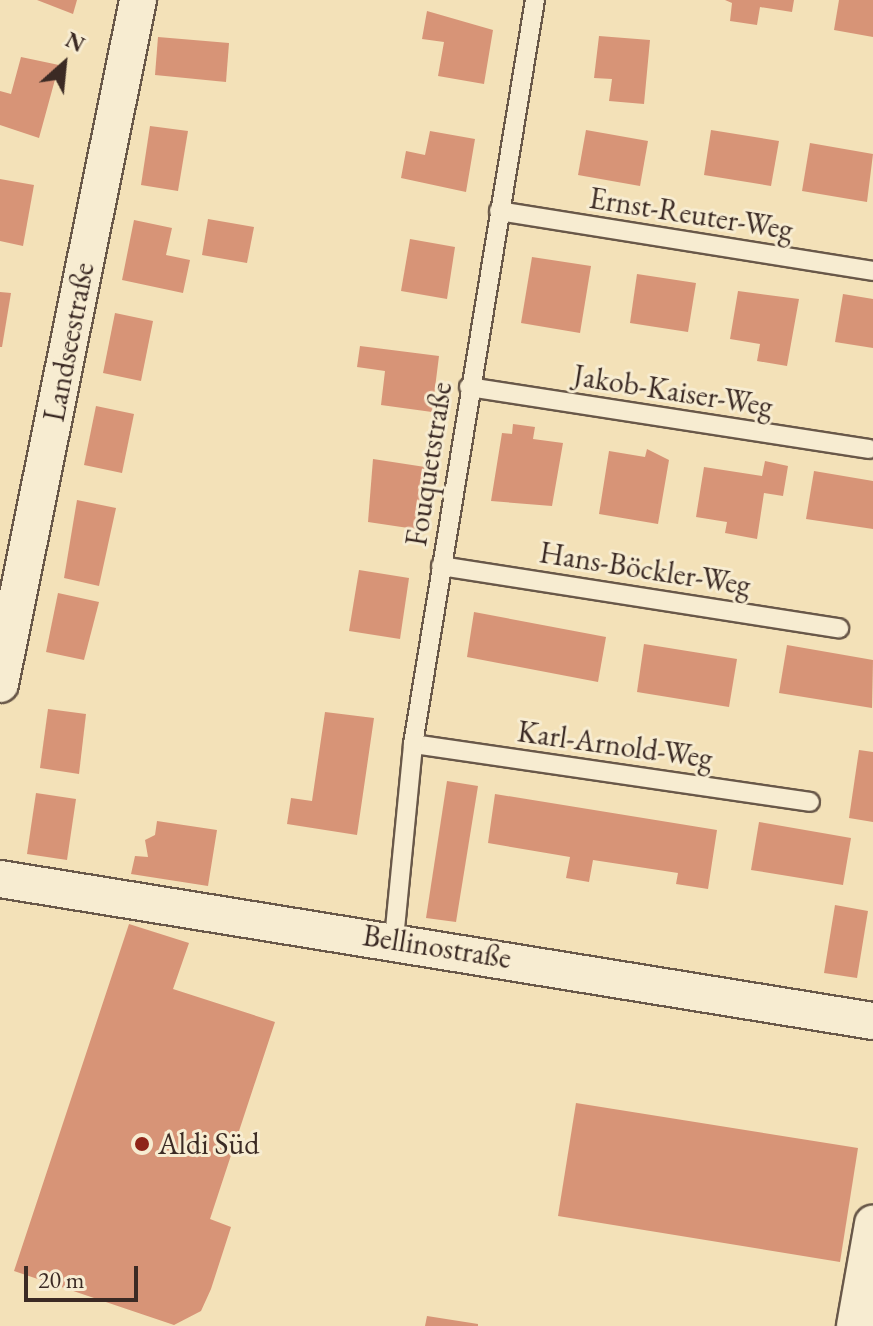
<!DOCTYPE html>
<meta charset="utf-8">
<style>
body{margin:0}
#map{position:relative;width:873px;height:1326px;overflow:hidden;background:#f3e1b8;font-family:"EB Garamond",serif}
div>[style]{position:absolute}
.building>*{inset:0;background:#d79477}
.roads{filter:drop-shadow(2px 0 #695849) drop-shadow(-2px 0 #695849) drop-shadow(0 2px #695849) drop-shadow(0 -2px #695849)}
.service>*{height:18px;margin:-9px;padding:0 9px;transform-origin:9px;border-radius:9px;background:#f7ecd1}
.minor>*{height:36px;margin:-18px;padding:0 18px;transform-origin:18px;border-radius:18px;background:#f7ecd1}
.dots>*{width:22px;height:22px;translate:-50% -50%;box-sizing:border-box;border:4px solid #f7ecd1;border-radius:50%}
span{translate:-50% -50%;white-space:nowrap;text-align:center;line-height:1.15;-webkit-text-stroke:6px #f7ecd1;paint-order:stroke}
.street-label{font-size:30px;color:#3b2a24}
.poi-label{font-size:30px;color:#3b2a24}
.left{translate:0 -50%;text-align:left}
.north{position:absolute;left:24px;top:24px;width:80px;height:80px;-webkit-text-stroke:6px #f7ecd1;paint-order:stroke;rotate:27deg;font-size:22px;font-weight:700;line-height:32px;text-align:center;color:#3b2a24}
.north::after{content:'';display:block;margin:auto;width:28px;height:36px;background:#3b2a24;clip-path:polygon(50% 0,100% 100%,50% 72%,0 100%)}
.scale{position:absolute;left:24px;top:1266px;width:114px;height:36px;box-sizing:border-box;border:4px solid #3b2a24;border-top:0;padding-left:10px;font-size:24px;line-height:28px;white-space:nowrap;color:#3b2a24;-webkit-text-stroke:6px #f7ecd1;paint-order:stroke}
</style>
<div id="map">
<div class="building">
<div style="clip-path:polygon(37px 0,77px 0,73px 14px)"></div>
<div style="clip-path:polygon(725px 0,794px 0,792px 12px,760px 7px,757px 25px,730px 21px,732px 3px)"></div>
<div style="clip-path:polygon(839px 0,873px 0,873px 37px,834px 30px)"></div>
<div style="clip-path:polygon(427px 11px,493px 30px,484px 84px,438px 76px,444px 42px,422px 39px)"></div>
<div style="clip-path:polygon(599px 36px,650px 40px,644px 104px,609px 101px,612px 79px,594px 78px)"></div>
<div style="clip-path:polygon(158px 37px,229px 43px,226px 82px,155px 75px)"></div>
<div style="clip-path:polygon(21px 57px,59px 65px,39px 138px,0 125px,0 91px,11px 94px)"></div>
<div style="clip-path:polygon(150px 126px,188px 131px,178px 191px,141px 185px)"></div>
<div style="clip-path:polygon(586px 130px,648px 141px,640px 186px,578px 175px)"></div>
<div style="clip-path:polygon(711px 130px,779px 141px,771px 186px,704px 175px)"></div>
<div style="clip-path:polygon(430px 131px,475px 139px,466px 192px,401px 178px,406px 151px,425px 155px)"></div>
<div style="clip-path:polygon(810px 143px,873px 154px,867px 202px,802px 191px)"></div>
<div style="clip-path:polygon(0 179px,34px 185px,23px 246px,0 241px)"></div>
<div style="clip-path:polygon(208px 219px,254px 227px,247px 263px,202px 255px)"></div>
<div style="clip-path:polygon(134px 220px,172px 228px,166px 255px,190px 260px,183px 293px,122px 280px)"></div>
<div style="clip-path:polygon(410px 239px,455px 247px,447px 299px,401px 291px)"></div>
<div style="clip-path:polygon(532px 257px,591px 266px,580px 333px,521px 323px)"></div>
<div style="clip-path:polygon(637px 274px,696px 283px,688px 332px,630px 323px)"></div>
<div style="clip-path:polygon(738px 291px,799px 299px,787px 366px,757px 361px,760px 344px,730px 339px)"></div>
<div style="clip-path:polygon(0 292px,11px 293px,2px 347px,0 347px)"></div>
<div style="clip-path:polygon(843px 294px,873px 299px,873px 348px,835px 342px)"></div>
<div style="clip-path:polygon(115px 313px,153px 321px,141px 381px,103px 373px)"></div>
<div style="clip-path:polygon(360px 346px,439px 356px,432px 412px,381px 405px,385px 371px,357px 367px)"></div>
<div style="clip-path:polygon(96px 406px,134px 414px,122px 473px,84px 465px)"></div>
<div style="clip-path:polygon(513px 424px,535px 427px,533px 439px,563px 443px,552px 506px,491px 501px,502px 433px,512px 434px)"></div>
<div style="clip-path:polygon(647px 449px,669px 460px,658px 524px,599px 514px,609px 451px,645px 457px)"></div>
<div style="clip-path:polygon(373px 459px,425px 467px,415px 529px,368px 522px)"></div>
<div style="clip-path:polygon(765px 461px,788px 466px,783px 496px,764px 493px,757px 539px,725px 533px,727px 522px,696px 517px,704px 467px,762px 476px)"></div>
<div style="clip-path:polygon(814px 471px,873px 481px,873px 529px,806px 519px)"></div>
<div style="clip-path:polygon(77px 500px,116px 508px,99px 586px,64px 578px)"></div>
<div style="clip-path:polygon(359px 570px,409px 578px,400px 639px,349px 631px)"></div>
<div style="clip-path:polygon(58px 593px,99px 602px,84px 660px,46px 652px)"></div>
<div style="clip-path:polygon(474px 612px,606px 637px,598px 682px,467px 657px)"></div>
<div style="clip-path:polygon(644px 644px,737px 659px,729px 707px,637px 692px)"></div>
<div style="clip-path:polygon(787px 645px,873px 660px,872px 708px,779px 693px)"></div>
<div style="clip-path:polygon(48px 709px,86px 714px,79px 774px,40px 768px)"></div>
<div style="clip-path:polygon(325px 712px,374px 718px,357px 835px,287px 824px,291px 798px,312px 801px)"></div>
<div style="clip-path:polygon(859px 750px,873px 752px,873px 822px,849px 818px)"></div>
<div style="clip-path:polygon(447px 781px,478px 786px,456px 922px,426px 918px)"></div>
<div style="clip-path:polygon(36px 793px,76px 799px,67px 860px,27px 854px)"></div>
<div style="clip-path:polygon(495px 794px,717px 830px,708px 889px,676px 884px,678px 873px,593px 860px,589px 882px,566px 878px,570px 857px,488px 843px)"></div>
<div style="clip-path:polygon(157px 821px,217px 830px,208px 886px,131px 874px,135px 856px,148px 857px,145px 840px,155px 835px)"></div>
<div style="clip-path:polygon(759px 822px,851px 838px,843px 885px,751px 870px)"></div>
<div style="clip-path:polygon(835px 905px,868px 911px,857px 978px,824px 973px)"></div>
<div style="clip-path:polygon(129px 924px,189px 943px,173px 989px,275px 1022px,210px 1219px,231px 1227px,211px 1289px,201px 1311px,174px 1325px,14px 1271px)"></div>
<div style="clip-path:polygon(576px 1103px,858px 1148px,840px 1262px,558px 1216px)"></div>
<div style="clip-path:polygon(427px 1316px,478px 1324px,478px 1326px,425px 1326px)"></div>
</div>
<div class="roads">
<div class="service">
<div style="left:499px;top:211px;width:379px;rotate:9.1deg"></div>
<div style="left:469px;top:387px;width:405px;rotate:8.8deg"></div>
<div style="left:441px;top:566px;width:403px;rotate:8.9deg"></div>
<div style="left:413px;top:744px;width:401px;rotate:8.3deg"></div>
<div style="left:394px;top:939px;width:196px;rotate:-84.4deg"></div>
<div style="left:413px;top:744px;width:754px;rotate:-80.69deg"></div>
</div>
<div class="minor">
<div style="left:0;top:684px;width:698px;rotate:-78.59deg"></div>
<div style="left:0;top:879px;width:884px;rotate:9.24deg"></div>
<div style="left:855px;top:1326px;width:104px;rotate:-80deg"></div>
</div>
</div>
<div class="dots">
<div style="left:142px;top:1144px;background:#8f2418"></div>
</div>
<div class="street-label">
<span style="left:691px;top:214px;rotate:9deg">Ernst-Reuter-Weg</span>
<span style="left:69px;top:342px;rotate:-79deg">Landseestraße</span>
<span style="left:673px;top:391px;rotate:9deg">Jakob-Kaiser-Weg</span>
<span style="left:429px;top:464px;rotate:-81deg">Fouquetstraße</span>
<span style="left:645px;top:569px;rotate:9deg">Hans-Böckler-Weg</span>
<span style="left:615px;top:745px;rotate:8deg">Karl-Arnold-Weg</span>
<span style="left:437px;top:947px;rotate:9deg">Bellinostraße</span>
</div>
<div class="poi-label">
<span class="left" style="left:158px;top:1144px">Aldi Süd</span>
</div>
<div class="north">N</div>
<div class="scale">20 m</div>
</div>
